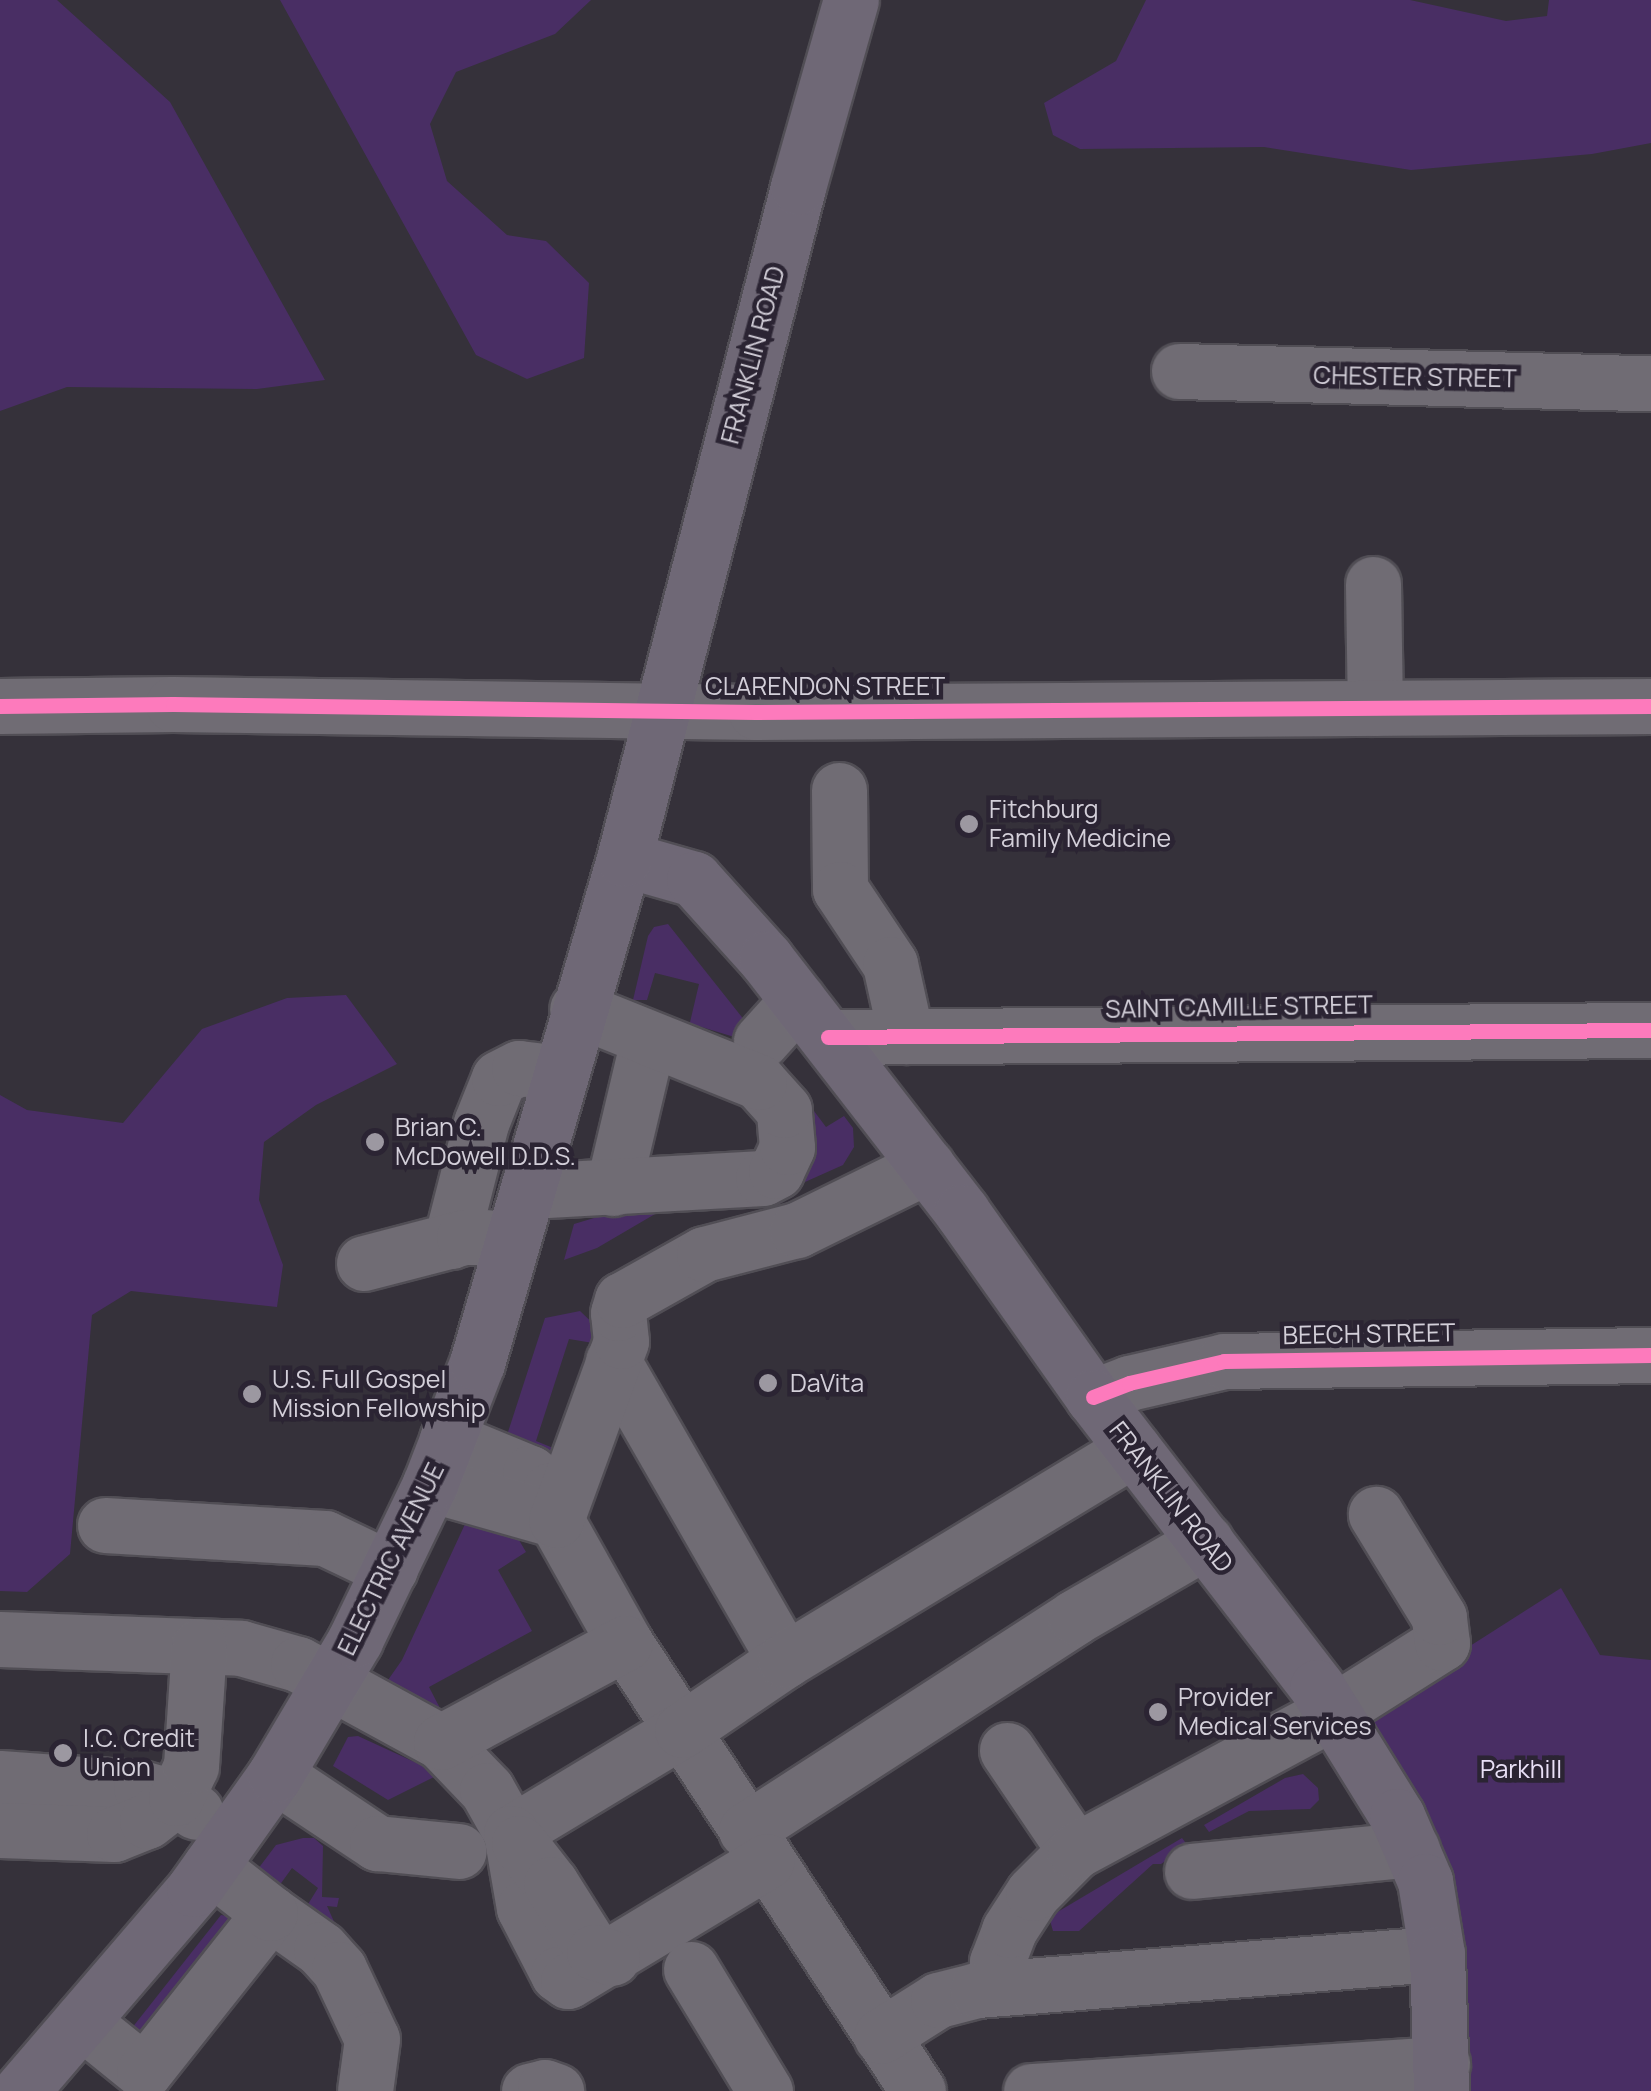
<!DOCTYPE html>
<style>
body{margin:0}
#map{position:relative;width:1651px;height:2091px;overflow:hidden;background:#35313a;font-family:Manrope,sans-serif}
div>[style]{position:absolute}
.green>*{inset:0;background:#492e64}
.roads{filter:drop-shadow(2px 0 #514e55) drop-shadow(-2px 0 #514e55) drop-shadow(0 2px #514e55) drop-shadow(0 -2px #514e55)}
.minor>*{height:55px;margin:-27.5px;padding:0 27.5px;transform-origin:27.5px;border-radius:27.5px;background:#706c74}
.major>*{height:55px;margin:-27.5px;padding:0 27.5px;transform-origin:27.5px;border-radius:27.5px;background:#6f6876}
.cycleway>*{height:15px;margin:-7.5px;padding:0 7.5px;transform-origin:7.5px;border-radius:7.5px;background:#fd7abc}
.dots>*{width:28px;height:28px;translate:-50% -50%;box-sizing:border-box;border:5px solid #2b2433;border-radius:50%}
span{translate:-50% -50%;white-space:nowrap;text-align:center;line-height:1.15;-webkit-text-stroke:9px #2b2433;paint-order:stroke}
.street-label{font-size:25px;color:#d3cfd9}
.poi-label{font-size:25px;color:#d3cfd9}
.left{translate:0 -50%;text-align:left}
.park-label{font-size:25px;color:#e9e0f6}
</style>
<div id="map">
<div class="green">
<div style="clip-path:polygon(0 0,57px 0,170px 102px,325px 380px,257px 389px,67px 387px,0 411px)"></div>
<div style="clip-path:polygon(280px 0,591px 0,555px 34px,456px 72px,430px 124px,447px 181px,507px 235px,546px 241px,589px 283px,584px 358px,527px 379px,476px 355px)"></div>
<div style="clip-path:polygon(1146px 0,1410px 0,1506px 21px,1547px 16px,1549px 0,1651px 0,1651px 143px,1592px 154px,1411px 170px,1264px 147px,1080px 149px,1053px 135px,1044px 103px,1116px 61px)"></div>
<div style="clip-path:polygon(668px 924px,745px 1021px,744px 1040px,695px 1025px,691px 1038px,687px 1035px,699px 984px,655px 973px,647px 1000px,633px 1000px,648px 936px,654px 927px)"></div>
<div style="clip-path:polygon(346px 995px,397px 1064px,316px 1105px,264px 1142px,259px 1200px,283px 1265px,277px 1307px,131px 1291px,92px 1315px,70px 1554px,27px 1592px,0 1591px,0 1095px,27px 1110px,123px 1123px,202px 1029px,287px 998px)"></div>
<div style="clip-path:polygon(769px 1051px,826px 1127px,844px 1116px,853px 1128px,854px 1147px,843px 1165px,767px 1199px,667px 1207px,597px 1248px,564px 1260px,574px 1224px,654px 1200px,767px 1186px)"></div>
<div style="clip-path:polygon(580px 1311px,600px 1330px,599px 1344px,569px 1339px,536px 1441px,558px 1450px,562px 1460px,507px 1435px,545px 1318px)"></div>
<div style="clip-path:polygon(466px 1522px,509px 1523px,526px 1552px,498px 1570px,532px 1631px,429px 1687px,442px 1712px,389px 1695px,388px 1680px,402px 1660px)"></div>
<div style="clip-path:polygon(1561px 1588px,1600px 1655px,1651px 1660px,1651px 2091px,1441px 2091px,1437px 1954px,1343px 1727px)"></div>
<div style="clip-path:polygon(358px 1736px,421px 1765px,434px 1777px,388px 1800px,333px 1766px,348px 1737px)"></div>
<div style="clip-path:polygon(1303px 1774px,1318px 1788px,1319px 1800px,1310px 1809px,1249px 1811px,1209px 1832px,1204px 1825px,1285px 1778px)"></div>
<div style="clip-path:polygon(303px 1838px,314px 1838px,323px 1846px,322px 1897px,339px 1898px,337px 1907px,327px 1906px,341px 1937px,305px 1909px,318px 1888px,292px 1868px,279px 1886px,252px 1877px,276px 1845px)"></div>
<div style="clip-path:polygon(1182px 1838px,1188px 1846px,1161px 1864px,1153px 1864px,1079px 1931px,1053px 1931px,1049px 1917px)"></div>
<div style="clip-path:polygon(221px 1915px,232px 1917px,141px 2037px,128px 2033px)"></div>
</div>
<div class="roads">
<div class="minor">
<div style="left:1179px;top:371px;width:472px;rotate:1.5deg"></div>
<div style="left:1373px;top:584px;width:124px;rotate:89.1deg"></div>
<div style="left:0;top:706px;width:173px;rotate:-0.7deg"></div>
<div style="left:173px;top:704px;width:583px;rotate:0.79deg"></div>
<div style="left:756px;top:712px;width:895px;rotate:-0.38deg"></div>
<div style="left:839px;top:790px;width:99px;rotate:89.4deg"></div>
<div style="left:840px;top:889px;width:90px;rotate:56.3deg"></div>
<div style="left:890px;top:964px;width:74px;rotate:77.5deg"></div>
<div style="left:828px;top:1037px;width:823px;rotate:-0.49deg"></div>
<div style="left:761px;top:1041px;width:55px;rotate:-47.9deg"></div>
<div style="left:613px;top:1188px;width:152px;rotate:-76.7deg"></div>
<div style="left:529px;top:1191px;width:234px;rotate:-3.2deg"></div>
<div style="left:763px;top:1178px;width:15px;rotate:-28deg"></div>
<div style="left:776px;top:1171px;width:26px;rotate:-65deg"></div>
<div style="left:787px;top:1147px;width:37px;rotate:-95deg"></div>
<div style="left:784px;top:1110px;width:38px;rotate:-132deg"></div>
<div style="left:759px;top:1082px;width:196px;rotate:-158.1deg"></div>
<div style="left:451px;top:1241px;width:122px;rotate:-75.7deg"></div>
<div style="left:481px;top:1123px;width:48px;rotate:-68.2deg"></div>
<div style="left:499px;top:1078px;width:22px;rotate:-27deg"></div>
<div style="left:519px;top:1068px;width:42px;rotate:6.8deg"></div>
<div style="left:364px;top:1263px;width:103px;rotate:-14.6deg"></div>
<div style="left:464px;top:1237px;width:22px"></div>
<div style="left:613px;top:1361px;width:345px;rotate:60.1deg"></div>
<div style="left:1093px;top:1397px;width:39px;rotate:-21deg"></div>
<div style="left:1129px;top:1383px;width:98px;rotate:-13deg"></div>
<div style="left:1224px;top:1361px;width:427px;rotate:-0.8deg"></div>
<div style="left:447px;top:1439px;width:90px;rotate:22.3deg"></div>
<div style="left:530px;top:1473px;width:26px;rotate:40deg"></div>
<div style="left:550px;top:1490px;width:31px;rotate:79deg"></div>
<div style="left:556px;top:1520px;width:141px;rotate:60.7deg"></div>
<div style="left:625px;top:1643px;width:535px;rotate:56.81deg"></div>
<div style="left:430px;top:1484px;width:131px;rotate:15.9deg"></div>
<div style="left:556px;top:1520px;width:190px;rotate:-70deg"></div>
<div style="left:621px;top:1341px;width:28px;rotate:-96deg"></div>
<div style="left:618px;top:1313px;width:14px;rotate:-73deg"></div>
<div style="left:622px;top:1300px;width:94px;rotate:-29.3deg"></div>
<div style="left:704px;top:1254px;width:96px;rotate:-14.5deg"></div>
<div style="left:797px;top:1230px;width:145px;rotate:-26.2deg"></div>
<div style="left:105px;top:1525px;width:220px;rotate:3.4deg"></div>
<div style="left:325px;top:1538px;width:72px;rotate:25.5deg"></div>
<div style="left:0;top:1639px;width:241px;rotate:2.1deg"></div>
<div style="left:241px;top:1648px;width:59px;rotate:15.7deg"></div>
<div style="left:298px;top:1664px;width:163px;rotate:28.6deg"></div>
<div style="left:441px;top:1742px;width:66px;rotate:46.2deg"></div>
<div style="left:487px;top:1790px;width:49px;rotate:60.8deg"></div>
<div style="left:511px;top:1833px;width:200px;rotate:-31.1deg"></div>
<div style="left:682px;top:1730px;width:125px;rotate:-34.2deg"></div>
<div style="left:785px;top:1660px;width:407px;rotate:-31.2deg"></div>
<div style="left:441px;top:1742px;width:209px;rotate:-28.3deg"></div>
<div style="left:1007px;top:1750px;width:122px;rotate:56deg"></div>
<div style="left:275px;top:1775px;width:123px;rotate:33.7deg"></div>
<div style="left:377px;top:1843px;width:82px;rotate:5.6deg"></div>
<div style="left:0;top:1778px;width:141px;rotate:4.1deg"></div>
<div style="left:141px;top:1788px;width:36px;rotate:16deg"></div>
<div style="left:176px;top:1798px;width:24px;rotate:35deg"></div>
<div style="left:0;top:1830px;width:114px;rotate:2deg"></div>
<div style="left:114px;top:1834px;width:35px;rotate:-22deg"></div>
<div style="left:147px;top:1821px;width:37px;rotate:-38deg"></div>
<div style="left:176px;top:1798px;width:35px;rotate:-65deg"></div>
<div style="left:191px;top:1766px;width:120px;rotate:-86.2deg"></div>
<div style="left:746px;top:1830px;width:392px;rotate:-32.9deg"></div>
<div style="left:1075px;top:1617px;width:151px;rotate:-30.1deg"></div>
<div style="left:511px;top:1833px;width:76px;rotate:80.2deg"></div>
<div style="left:524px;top:1908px;width:74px;rotate:62.7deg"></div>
<div style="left:558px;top:1974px;width:12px;rotate:35deg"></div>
<div style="left:568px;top:1981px;width:232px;rotate:-31.1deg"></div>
<div style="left:519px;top:1843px;width:52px;rotate:52deg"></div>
<div style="left:551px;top:1884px;width:80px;rotate:57.7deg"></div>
<div style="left:594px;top:1952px;width:19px;rotate:18deg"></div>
<div style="left:1192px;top:1871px;width:221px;rotate:-5.7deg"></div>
<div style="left:270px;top:1913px;width:62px;rotate:35.2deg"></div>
<div style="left:321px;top:1949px;width:27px;rotate:48deg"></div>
<div style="left:339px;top:1969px;width:77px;rotate:64.8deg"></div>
<div style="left:372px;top:2039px;width:52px;rotate:97.7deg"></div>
<div style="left:691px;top:1969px;width:143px;rotate:58.8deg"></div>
<div style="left:996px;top:1988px;width:26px;rotate:-88deg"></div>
<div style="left:997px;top:1962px;width:34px;rotate:-69deg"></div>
<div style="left:1009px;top:1930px;width:44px;rotate:-57deg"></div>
<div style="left:1033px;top:1893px;width:59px;rotate:-45deg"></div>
<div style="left:1075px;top:1851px;width:293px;rotate:-28.3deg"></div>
<div style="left:1333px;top:1712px;width:129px;rotate:-32.3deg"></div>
<div style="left:1442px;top:1643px;width:26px;rotate:-97deg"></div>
<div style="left:1439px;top:1617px;width:121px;rotate:-121.5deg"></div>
<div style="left:81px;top:2021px;width:81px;rotate:39deg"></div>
<div style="left:144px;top:2072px;width:203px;rotate:-51.6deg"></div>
<div style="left:270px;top:1913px;width:76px;rotate:-141.9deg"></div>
<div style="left:881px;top:2036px;width:67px;rotate:-32.3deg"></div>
<div style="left:938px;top:2000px;width:40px;rotate:-14.4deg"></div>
<div style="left:977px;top:1990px;width:461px;rotate:-4.5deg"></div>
<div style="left:529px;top:2091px;width:16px;rotate:-14deg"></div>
<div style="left:545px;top:2087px;width:12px;rotate:20deg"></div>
<div style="left:1031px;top:2091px;width:412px;rotate:-3.8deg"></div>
</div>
<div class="major">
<div style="left:624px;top:859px;width:73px;rotate:15.9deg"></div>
<div style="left:694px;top:879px;width:108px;rotate:48deg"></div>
<div style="left:766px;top:959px;width:320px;rotate:52.2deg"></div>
<div style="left:962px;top:1212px;width:227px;rotate:54.7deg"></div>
<div style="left:1093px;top:1397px;width:366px;rotate:52.3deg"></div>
<div style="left:1317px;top:1687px;width:152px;rotate:58.2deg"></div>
<div style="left:1397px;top:1816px;width:71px;rotate:66.7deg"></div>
<div style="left:1425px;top:1881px;width:74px;rotate:80.7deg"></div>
<div style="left:1437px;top:1954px;width:137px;rotate:88.3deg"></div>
<div style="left:21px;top:2091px;width:266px;rotate:-49.4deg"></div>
<div style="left:194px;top:1889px;width:140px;rotate:-54.6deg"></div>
<div style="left:275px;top:1775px;width:157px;rotate:-59.3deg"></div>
<div style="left:355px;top:1640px;width:173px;rotate:-64.3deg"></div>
<div style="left:430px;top:1484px;width:130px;rotate:-68.8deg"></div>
<div style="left:477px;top:1363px;width:525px;rotate:-73.74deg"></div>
<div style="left:624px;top:859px;width:694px;rotate:-75.48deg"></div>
<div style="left:798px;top:187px;width:194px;rotate:-74.2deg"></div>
</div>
</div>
<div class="cycleway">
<div style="left:0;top:706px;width:173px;rotate:-0.7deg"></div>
<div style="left:173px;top:704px;width:583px;rotate:0.79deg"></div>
<div style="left:756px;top:712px;width:895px;rotate:-0.38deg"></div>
<div style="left:828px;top:1037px;width:823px;rotate:-0.49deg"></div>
<div style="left:1093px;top:1397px;width:39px;rotate:-21deg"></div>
<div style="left:1129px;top:1383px;width:98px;rotate:-13deg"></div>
<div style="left:1224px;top:1361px;width:427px;rotate:-0.8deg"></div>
</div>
<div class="dots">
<div style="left:969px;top:824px;background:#9c98a1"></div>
<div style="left:375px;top:1142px;background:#9c98a1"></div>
<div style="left:768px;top:1383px;background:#9c98a1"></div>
<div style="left:252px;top:1394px;background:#9c98a1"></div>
<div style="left:1158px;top:1712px;background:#9c98a1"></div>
<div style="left:63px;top:1753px;background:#9c98a1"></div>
</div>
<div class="street-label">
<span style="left:753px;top:355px;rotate:-75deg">FRANKLIN ROAD</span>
<span style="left:1415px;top:377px;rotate:1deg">CHESTER STREET</span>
<span style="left:825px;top:686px">CLARENDON STREET</span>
<span style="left:1239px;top:1007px;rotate:-1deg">SAINT CAMILLE STREET</span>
<span style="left:1369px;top:1334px;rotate:-1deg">BEECH STREET</span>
<span style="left:1171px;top:1497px;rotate:52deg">FRANKLIN ROAD</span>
<span style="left:391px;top:1559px;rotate:-64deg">ELECTRIC AVENUE</span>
</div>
<div class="poi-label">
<span class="left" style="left:989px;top:824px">Fitchburg<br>Family Medicine</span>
<span class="left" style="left:395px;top:1142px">Brian C.<br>McDowell D.D.S.</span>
<span class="left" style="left:272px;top:1394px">U.S. Full Gospel<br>Mission Fellowship</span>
<span class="left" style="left:790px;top:1383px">DaVita</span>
<span class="left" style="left:1178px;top:1712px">Provider<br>Medical Services</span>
<span class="left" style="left:83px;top:1753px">I.C. Credit<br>Union</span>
</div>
<div class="park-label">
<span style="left:1521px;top:1769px">Parkhill</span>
</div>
</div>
